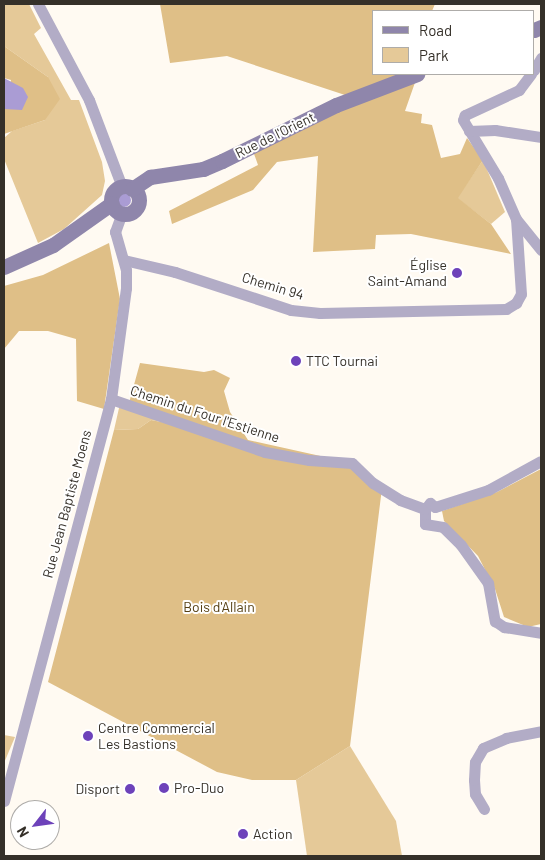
<!DOCTYPE html>
<meta charset="utf-8">
<style>
body{margin:0}
#map{position:relative;width:545px;height:860px;overflow:hidden;background:#fffaf2;font-family:Barlow,sans-serif}
div>[style]{position:absolute}
.green>*{inset:0;background:#e5c998}
.forest>*{inset:0;background:#dfbf87}
.water>*{inset:0;background:#aa9cd4}
.round{border-radius:50%}
.street>*{height:11px;margin:-5.5px;padding:0 5.5px;transform-origin:5.5px;border-radius:5.5px;background:#b2acc6}
.secondary>*{height:15px;margin:-7.5px;padding:0 7.5px;transform-origin:7.5px;border-radius:7.5px;background:#8f86ab}
.secondary>.ring{margin:-7.5px;padding:0;box-sizing:content-box;background:none;border:15px solid #8f86ab;border-radius:50%}
.dots>*{width:14px;height:14px;translate:-50% -50%;box-sizing:border-box;border:2px solid #fff;border-radius:50%}
span{translate:-50% -50%;white-space:nowrap;text-align:center;line-height:1.15;-webkit-text-stroke:4px #fff;paint-order:stroke}
.street-label{font-size:14px;color:#353029}
.poi-label{font-size:14px;color:#353029}
.right{translate:-100% -50%;text-align:right}
.left{translate:0 -50%;text-align:left}
.park-label{font-size:14px;color:#553f13}
.frame{position:absolute;inset:0;border:5px solid #353029;pointer-events:none}
.legend{position:absolute;left:372px;top:10px;width:162px;height:65px;box-sizing:border-box;background:#fff;border:1px solid #aeaca9;margin:0;padding:6px 9px;list-style:none;font-size:15px;color:#353029}
.legend li{display:flex;align-items:center;gap:10px;height:25px}
.legend b{width:25px;border:1px solid #aeaca9}
.north{position:absolute;left:10px;top:800px;width:50px;height:50px;box-sizing:border-box;background:#fff;border:1px solid #aeaca9;border-radius:50%;rotate:240deg;font-size:14px;font-weight:700;line-height:20px;text-align:center;color:#353029}
.north::after{content:'';display:block;margin:auto;width:18px;height:22px;background:#6d42ba;clip-path:polygon(50% 0,100% 100%,50% 72%,0 100%)}
</style>
<div id="map">
<div class="green">
<div style="clip-path:polygon(4px 4px,29px 4px,41px 28px,34px 34px,71px 100px,79px 100px,102px 162px,105px 181px,102px 195px,64px 229px,38px 243px,4px 159px,4px 138px,12px 131px,45px 120px,48px 77px,4px 46px)"></div>
<div style="clip-path:polygon(483px 160px,505px 212px,491px 224px,457px 198px)"></div>
<div style="clip-path:polygon(125px 407px,162px 422px,151px 420px,138px 429px,114px 430px,119px 408px)"></div>
<div style="clip-path:polygon(4px 735px,15px 737px,4px 763px)"></div>
<div style="clip-path:polygon(350px 746px,396px 821px,402px 856px,307px 856px,296px 780px)"></div>
</div>
<div class="forest">
<div style="clip-path:polygon(160px 4px,435px 4px,432px 11px,374px 11px,374px 74px,406px 74px,345px 95px,227px 56px,170px 63px)"></div>
<div style="clip-path:polygon(4px 46px,48px 77px,60px 99px,45px 120px,4px 134px,4px 109px,11px 80px,4px 78px)"></div>
<div style="clip-path:polygon(418px 74px,405px 111px,422px 114px,421px 123px,432px 125px,441px 158px,460px 154px,467px 138px,483px 160px,458px 198px,491px 224px,511px 254px,411px 234px,376px 235px,375px 249px,313px 252px,318px 156px,277px 162px,253px 190px,172px 224px,169px 211px,258px 165px,253px 151px)"></div>
<div style="clip-path:polygon(109px 243px,120px 299px,104px 409px,77px 401px,76px 339px,48px 331px,19px 331px,4px 349px,4px 286px,43px 275px)"></div>
<div style="clip-path:polygon(140px 363px,204px 372px,214px 370px,230px 378px,224px 391px,230px 412px,248px 440px,352px 463px,382px 488px,350px 746px,296px 780px,252px 780px,217px 772px,48px 682px,114px 430px,138px 429px,151px 420px,182px 426px,129px 403px)"></div>
<div style="clip-path:polygon(541px 469px,541px 624px,528px 627px,504px 617px,495px 589px,478px 556px,444px 521px,442px 511px,497px 492px)"></div>
</div>
<div class="water">
<div style="clip-path:polygon(4px 78px,23px 88px,28px 97px,22px 110px,4px 109px)"></div>
<div class="round" style="left:117px;top:193px;width:14px;height:14px"></div>
</div>
<div class="street">
<div style="left:38px;top:4px;width:109px;rotate:62deg"></div>
<div style="left:89px;top:100px;width:93px;rotate:69.2deg"></div>
<div style="left:534px;top:70px;width:14px;rotate:-60deg"></div>
<div style="left:531px;top:74px;width:20px;rotate:127deg"></div>
<div style="left:519px;top:90px;width:60px;rotate:155.2deg"></div>
<div style="left:465px;top:115px;width:5px;rotate:112deg"></div>
<div style="left:463px;top:120px;width:68px;rotate:58.9deg"></div>
<div style="left:498px;top:178px;width:45px;rotate:66.3deg"></div>
<div style="left:516px;top:219px;width:40px;rotate:51deg"></div>
<div style="left:469px;top:131px;width:26px;rotate:-2deg"></div>
<div style="left:495px;top:130px;width:47px;rotate:8.7deg"></div>
<div style="left:124px;top:260px;width:52px;rotate:13.2deg"></div>
<div style="left:175px;top:272px;width:122px;rotate:18.1deg"></div>
<div style="left:291px;top:310px;width:29px;rotate:6deg"></div>
<div style="left:320px;top:313px;width:186px;rotate:-1.2deg"></div>
<div style="left:506px;top:309px;width:12px;rotate:-31deg"></div>
<div style="left:516px;top:303px;width:10px;rotate:-61deg"></div>
<div style="left:521px;top:294px;width:75px;rotate:-93.8deg"></div>
<div style="left:111px;top:399px;width:163px;rotate:19deg"></div>
<div style="left:265px;top:452px;width:45px;rotate:10.3deg"></div>
<div style="left:309px;top:460px;width:43px;rotate:4deg"></div>
<div style="left:352px;top:463px;width:29px;rotate:44deg"></div>
<div style="left:373px;top:483px;width:32px;rotate:32deg"></div>
<div style="left:400px;top:500px;width:27px;rotate:20deg"></div>
<div style="left:425px;top:509px;width:15px;rotate:90deg"></div>
<div style="left:425px;top:524px;width:18px;rotate:9deg"></div>
<div style="left:443px;top:527px;width:25px;rotate:45deg"></div>
<div style="left:461px;top:545px;width:47px;rotate:54.6deg"></div>
<div style="left:488px;top:583px;width:39px;rotate:80deg"></div>
<div style="left:495px;top:621px;width:11px;rotate:34deg"></div>
<div style="left:504px;top:627px;width:37px;rotate:9deg"></div>
<div style="left:425px;top:509px;width:8px;rotate:-50deg"></div>
<div style="left:430px;top:503px;width:6px;rotate:39deg"></div>
<div style="left:435px;top:507px;width:56px;rotate:-17.8deg"></div>
<div style="left:488px;top:490px;width:60px;rotate:-28.7deg"></div>
<div style="left:4px;top:801px;width:416px;rotate:-75.1deg"></div>
<div style="left:111px;top:399px;width:112px;rotate:-82.3deg"></div>
<div style="left:126px;top:288px;width:18px;rotate:-90deg"></div>
<div style="left:126px;top:270px;width:40px;rotate:-106deg"></div>
<div style="left:115px;top:232px;width:20px;rotate:-70deg"></div>
<div style="left:484px;top:809px;width:17px;rotate:-121deg"></div>
<div style="left:475px;top:794px;width:14px;rotate:-94deg"></div>
<div style="left:474px;top:780px;width:18px;rotate:-87deg"></div>
<div style="left:475px;top:762px;width:16px;rotate:-60deg"></div>
<div style="left:483px;top:748px;width:25px;rotate:-23deg"></div>
<div style="left:506px;top:738px;width:36px;rotate:-11deg"></div>
</div>
<div class="secondary">
<div style="left:534px;top:30px;width:8px;rotate:-23deg"></div>
<div class="ring" style="left:111px;top:186px;width:13px;height:13px"></div>
<div style="left:132px;top:189px;width:22px;rotate:-34deg"></div>
<div style="left:150px;top:177px;width:54px;rotate:-8.6deg"></div>
<div style="left:203px;top:169px;width:21px;rotate:-23deg"></div>
<div style="left:222px;top:161px;width:127px;rotate:-26.2deg"></div>
<div style="left:336px;top:105px;width:87px;rotate:-20.9deg"></div>
<div style="left:4px;top:267px;width:54px;rotate:-24.2deg"></div>
<div style="left:53px;top:245px;width:72px;rotate:-35.4deg"></div>
</div>
<div class="dots">
<div style="left:457px;top:273px;background:#6d42ba"></div>
<div style="left:296px;top:361px;background:#6d42ba"></div>
<div style="left:88px;top:736px;background:#6d42ba"></div>
<div style="left:164px;top:788px;background:#6d42ba"></div>
<div style="left:130px;top:789px;background:#6d42ba"></div>
<div style="left:243px;top:834px;background:#6d42ba"></div>
</div>
<div class="street-label">
<span style="left:275px;top:135px;rotate:-26deg">Rue de l'Orient</span>
<span style="left:273px;top:286px;rotate:17deg">Chemin 94</span>
<span style="left:205px;top:414px;rotate:18deg">Chemin du Four l'Estienne</span>
<span style="left:67px;top:504px;rotate:-75deg">Rue Jean Baptiste Moens</span>
</div>
<div class="poi-label">
<span class="right" style="left:447px;top:273px">Église<br>Saint-Amand</span>
<span class="left" style="left:306px;top:361px">TTC Tournai</span>
<span class="left" style="left:98px;top:736px">Centre Commercial<br>Les Bastions</span>
<span class="left" style="left:174px;top:788px">Pro-Duo</span>
<span class="right" style="left:120px;top:789px">Disport</span>
<span class="left" style="left:253px;top:834px">Action</span>
</div>
<div class="park-label">
<span style="left:219px;top:607px">Bois d'Allain</span>
</div>
<div class="frame"></div>
<ul class="legend">
<li><b style="height:6px;background:#8f86ab"></b>Road</li>
<li><b style="height:14px;background:#e5c998"></b>Park</li>
</ul>
<div class="north">N</div>
</div>
